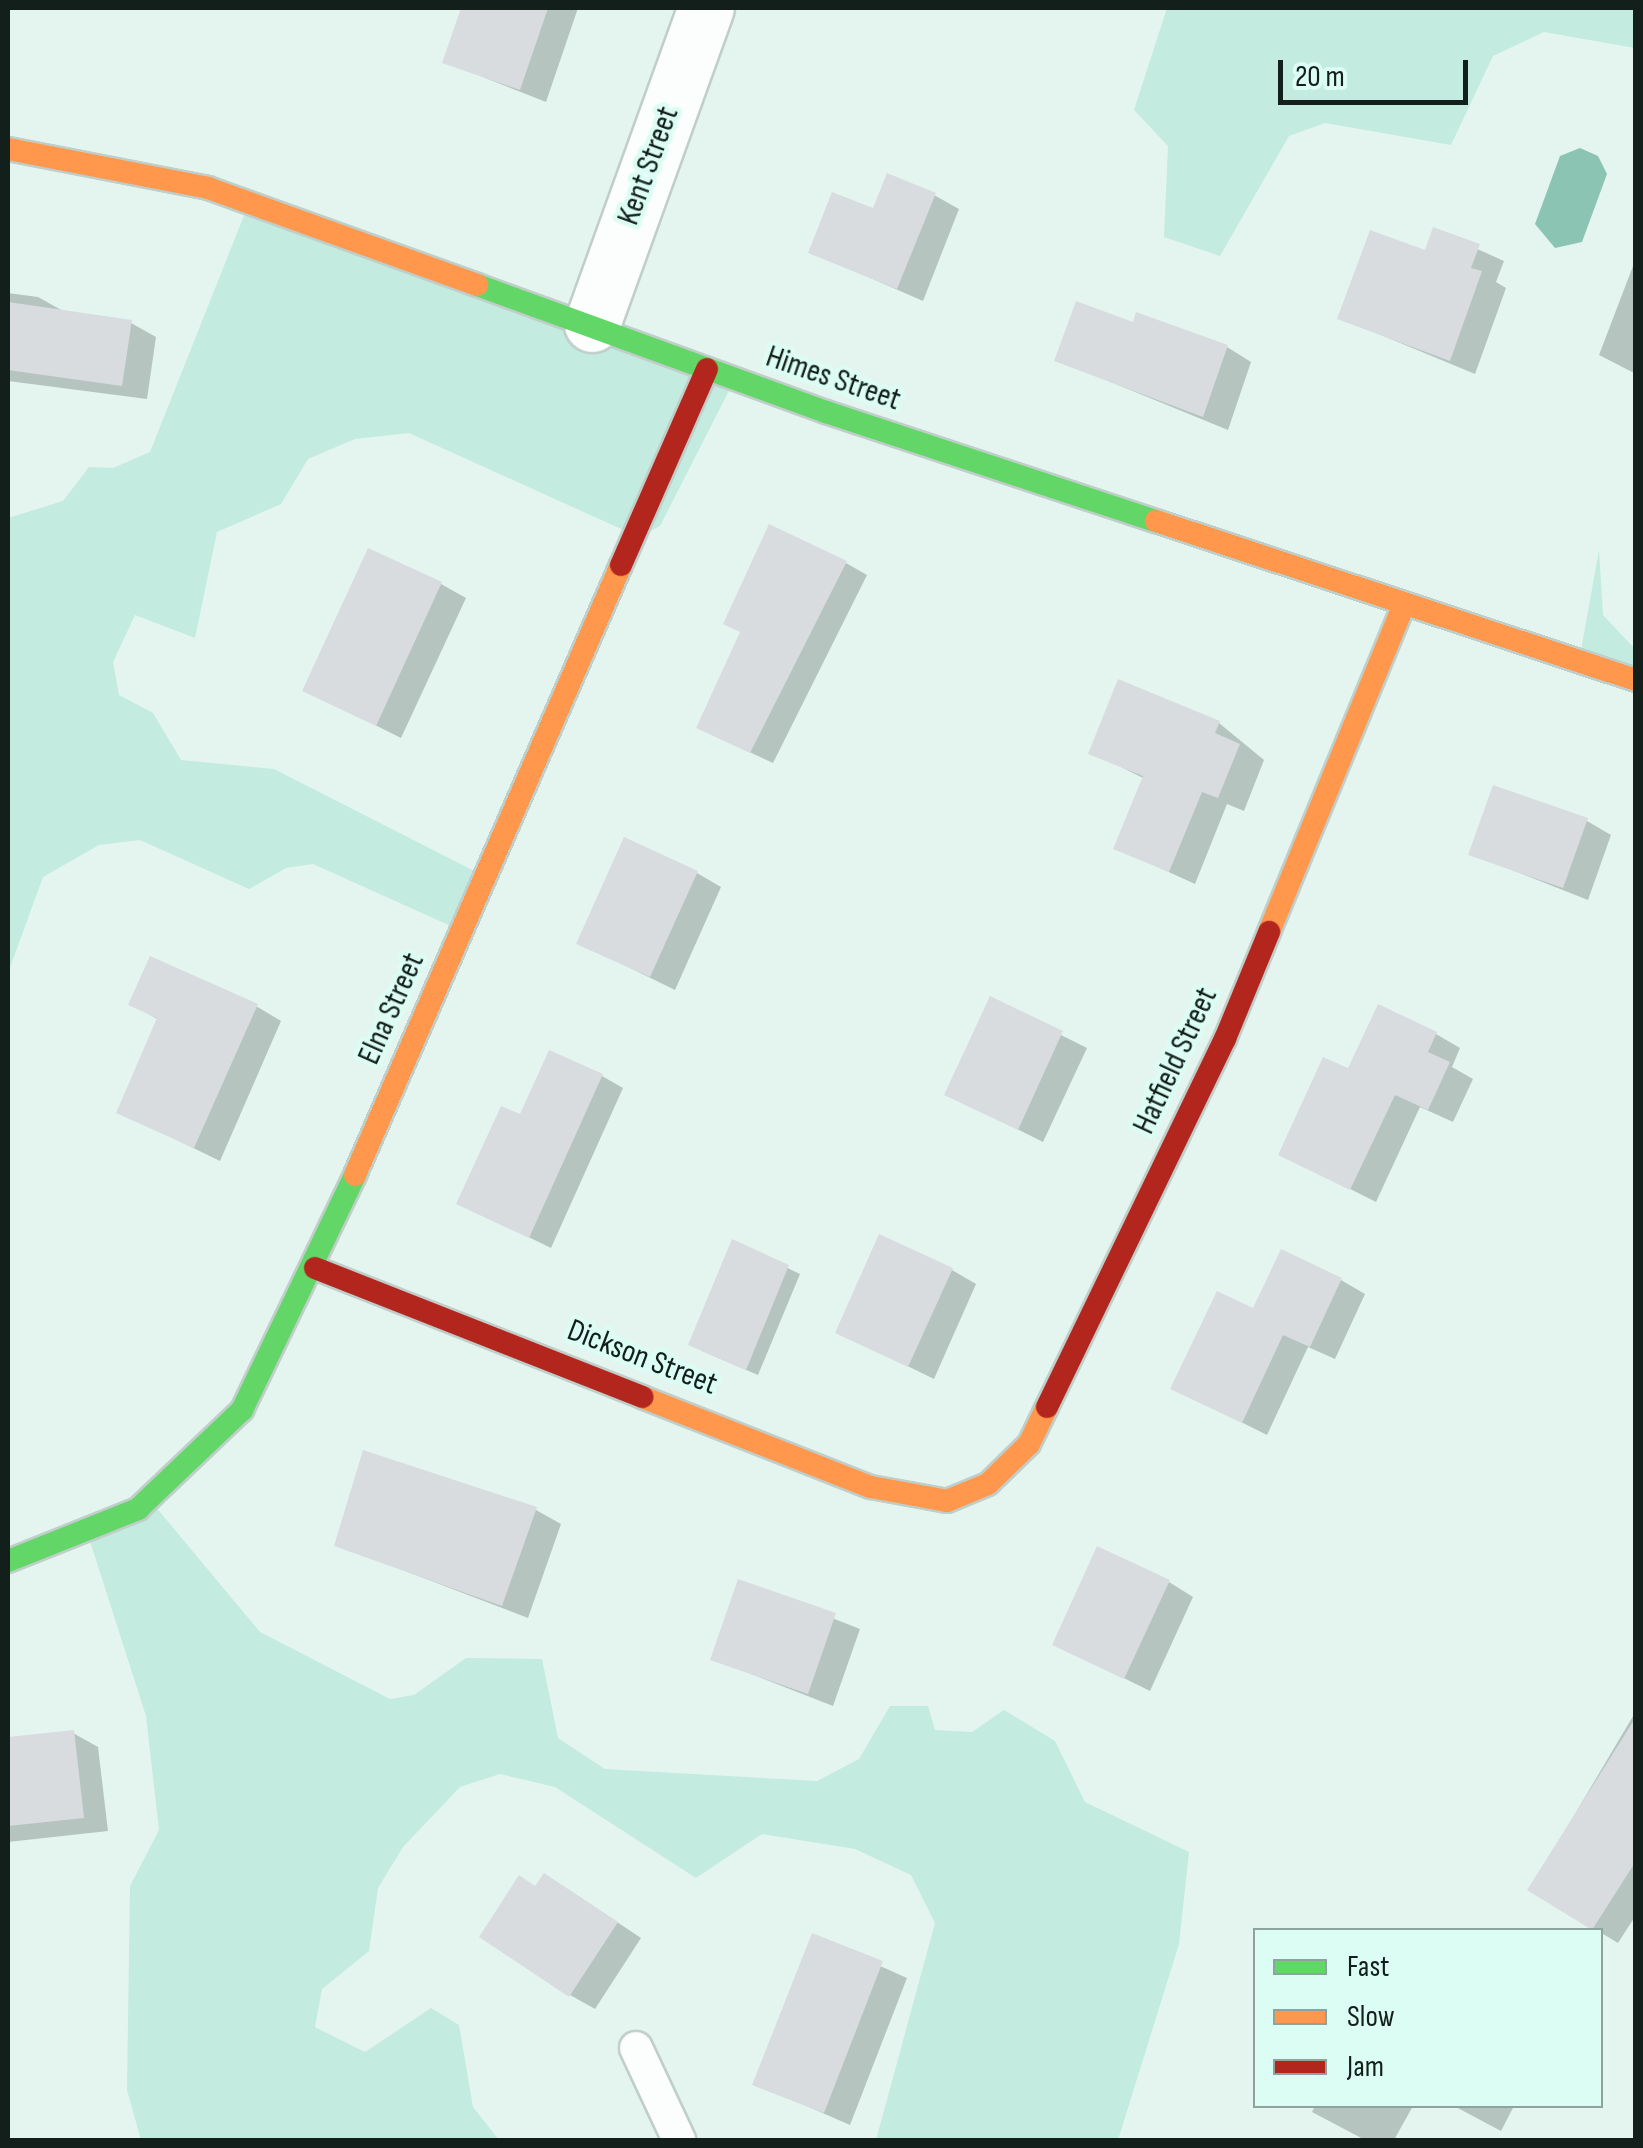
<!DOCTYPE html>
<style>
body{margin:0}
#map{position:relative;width:1643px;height:2148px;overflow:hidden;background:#e4f5f0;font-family:"Sofia Sans Condensed",sans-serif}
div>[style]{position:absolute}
.green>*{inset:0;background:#c3ebdf}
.water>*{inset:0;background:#8cc4b4}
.shadow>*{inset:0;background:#0003}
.building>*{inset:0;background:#d8dcde}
.roads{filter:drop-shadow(2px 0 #c0ceca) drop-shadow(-2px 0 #c0ceca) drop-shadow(0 2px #c0ceca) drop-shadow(0 -2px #c0ceca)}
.lane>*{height:32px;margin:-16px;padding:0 16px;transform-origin:16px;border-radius:16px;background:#fbfefd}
.street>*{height:55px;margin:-27.5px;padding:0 27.5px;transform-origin:27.5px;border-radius:27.5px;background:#fbfefd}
.fast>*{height:22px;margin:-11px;padding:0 11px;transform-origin:11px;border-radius:11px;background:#63d668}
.slow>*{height:22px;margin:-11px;padding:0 11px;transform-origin:11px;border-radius:11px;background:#ff974d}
.jam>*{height:22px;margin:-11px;padding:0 11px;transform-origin:11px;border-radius:11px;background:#b3261e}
span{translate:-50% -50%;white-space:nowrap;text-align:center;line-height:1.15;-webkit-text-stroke:9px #dcfdf3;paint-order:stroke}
.street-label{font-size:32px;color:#131f1b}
.frame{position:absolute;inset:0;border:10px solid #131f1b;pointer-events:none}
.legend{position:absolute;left:1253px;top:1928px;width:350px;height:180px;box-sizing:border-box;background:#dcfdf3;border:2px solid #8ca49d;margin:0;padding:12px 18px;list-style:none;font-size:30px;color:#131f1b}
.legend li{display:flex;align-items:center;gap:20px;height:50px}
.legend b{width:50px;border:2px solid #8ca49d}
.scale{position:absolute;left:1278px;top:60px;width:190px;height:45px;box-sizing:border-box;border:5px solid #131f1b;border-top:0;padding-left:12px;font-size:30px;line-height:35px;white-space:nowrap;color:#131f1b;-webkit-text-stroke:8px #dcfdf3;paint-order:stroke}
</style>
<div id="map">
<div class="green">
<div style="clip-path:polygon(1167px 8px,1635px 8px,1635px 48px,1544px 32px,1493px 56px,1451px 145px,1325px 123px,1289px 136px,1220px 256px,1164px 237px,1168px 146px,1134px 110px)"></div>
<div style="clip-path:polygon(245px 213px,736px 377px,660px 526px,639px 537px,409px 433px,355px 439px,308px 459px,281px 504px,217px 532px,195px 638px,135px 615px,113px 662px,119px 695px,153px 713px,181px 760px,274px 769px,488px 878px,464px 932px,313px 864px,286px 868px,249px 889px,140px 840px,99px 845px,43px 877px,8px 973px,8px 518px,63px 501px,89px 467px,113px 468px,150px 452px)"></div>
<div style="clip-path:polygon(1599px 550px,1603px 615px,1635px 649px,1635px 685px,1579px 661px)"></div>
<div style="clip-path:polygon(150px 1500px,260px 1632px,390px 1699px,414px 1695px,466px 1658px,542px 1659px,558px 1738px,605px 1769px,817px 1781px,859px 1759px,890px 1706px,928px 1706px,935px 1730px,972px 1732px,1004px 1710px,1055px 1741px,1085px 1802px,1189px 1852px,1179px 1944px,1118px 2140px,876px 2140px,935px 1923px,911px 1875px,855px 1849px,762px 1834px,696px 1878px,555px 1787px,500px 1774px,460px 1787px,403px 1847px,378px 1888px,369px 1951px,322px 1989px,315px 2027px,365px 2052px,431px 2008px,459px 2025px,473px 2107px,499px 2140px,141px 2140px,127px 2090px,130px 1886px,159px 1830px,146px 1716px,89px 1538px)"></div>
</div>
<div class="water">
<div style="clip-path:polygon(1580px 148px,1598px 156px,1607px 174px,1582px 242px,1555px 248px,1535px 224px,1560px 156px)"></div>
</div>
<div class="shadow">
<div style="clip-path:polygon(464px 8px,578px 8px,546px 102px,445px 62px)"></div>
<div style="clip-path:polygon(934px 195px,959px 209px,923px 301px,811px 252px,874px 211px)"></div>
<div style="clip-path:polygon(1435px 230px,1504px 261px,1496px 282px,1506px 288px,1475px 374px,1340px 318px,1427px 254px)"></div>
<div style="clip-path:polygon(1633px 266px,1636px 267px,1636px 374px,1599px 355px)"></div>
<div style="clip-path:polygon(8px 293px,38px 297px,63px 311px,131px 323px,156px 337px,147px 399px,8px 381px)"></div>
<div style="clip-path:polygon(1134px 325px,1227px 347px,1251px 362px,1228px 430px,1057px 360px)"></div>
<div style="clip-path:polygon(846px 563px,867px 575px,773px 763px,721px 739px)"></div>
<div style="clip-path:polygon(441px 584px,466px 598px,401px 738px,305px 690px)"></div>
<div style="clip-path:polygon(1219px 723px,1264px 760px,1244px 811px,1227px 804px,1195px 884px,1116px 848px,1145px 779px,1091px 752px)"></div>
<div style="clip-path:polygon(1587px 821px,1611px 835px,1588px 900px,1471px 854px)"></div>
<div style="clip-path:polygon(697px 873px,721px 887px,675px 990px,579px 943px)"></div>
<div style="clip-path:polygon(991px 1000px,1087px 1048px,1043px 1142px,947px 1094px)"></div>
<div style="clip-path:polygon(131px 1004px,256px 1006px,281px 1021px,220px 1161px,119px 1112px,159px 1020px)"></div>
<div style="clip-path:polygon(1436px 1034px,1460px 1048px,1452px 1067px,1473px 1079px,1453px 1122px,1420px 1107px,1376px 1202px,1281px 1154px,1349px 1072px)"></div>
<div style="clip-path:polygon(602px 1076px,623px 1088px,551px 1248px,459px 1203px,521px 1118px)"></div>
<div style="clip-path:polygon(733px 1242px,800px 1274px,758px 1375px,702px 1351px)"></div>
<div style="clip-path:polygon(952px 1270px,976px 1284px,934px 1379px,838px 1332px)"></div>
<div style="clip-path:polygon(1341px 1280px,1365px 1294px,1335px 1359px,1308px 1347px,1267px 1435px,1173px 1388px,1255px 1311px)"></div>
<div style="clip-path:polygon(365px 1453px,536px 1510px,561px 1524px,528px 1618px,337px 1545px)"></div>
<div style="clip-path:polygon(740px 1582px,860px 1629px,833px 1706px,713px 1659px)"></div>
<div style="clip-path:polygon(1169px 1582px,1193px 1597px,1150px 1691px,1055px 1644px)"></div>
<div style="clip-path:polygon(1636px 1711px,1636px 1915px,1618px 1943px,1530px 1890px)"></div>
<div style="clip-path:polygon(73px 1733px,98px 1747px,108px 1831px,8px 1842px,8px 1740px)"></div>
<div style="clip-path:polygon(536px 1888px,569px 1890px,641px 1938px,595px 2009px,570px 1995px)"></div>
<div style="clip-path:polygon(813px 1936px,907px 1978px,850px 2125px,756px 2084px)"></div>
<div style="clip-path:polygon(1315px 2106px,1413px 2106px,1394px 2140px,1365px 2140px,1312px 2112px)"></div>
<div style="clip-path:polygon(1454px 2106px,1514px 2106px,1501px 2131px)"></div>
</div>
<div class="building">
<div style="clip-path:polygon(461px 8px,548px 8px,520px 90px,442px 63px)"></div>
<div style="clip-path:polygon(887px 173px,936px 193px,897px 289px,808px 253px,832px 192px,873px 208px)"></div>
<div style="clip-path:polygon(1433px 227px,1480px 244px,1471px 268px,1482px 271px,1450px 361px,1337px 319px,1370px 230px,1425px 250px)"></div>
<div style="clip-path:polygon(1076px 301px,1133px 322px,1136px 312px,1228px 345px,1203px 417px,1054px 361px)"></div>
<div style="clip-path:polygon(8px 302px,132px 320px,122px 386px,8px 370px)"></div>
<div style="clip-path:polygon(769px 524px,847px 561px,750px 753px,696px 728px,740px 632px,723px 624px)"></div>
<div style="clip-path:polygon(368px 548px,442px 582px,376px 726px,302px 691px)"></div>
<div style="clip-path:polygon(1118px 679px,1220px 721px,1215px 733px,1240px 744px,1218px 798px,1202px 792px,1169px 872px,1113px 849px,1143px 776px,1088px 754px)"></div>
<div style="clip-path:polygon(1493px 785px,1588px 818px,1563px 888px,1468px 855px)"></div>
<div style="clip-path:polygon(624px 837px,698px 871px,650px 977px,576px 944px)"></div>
<div style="clip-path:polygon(150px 956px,258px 1004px,194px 1148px,116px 1113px,157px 1018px,128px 1005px)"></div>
<div style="clip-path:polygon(990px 996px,1063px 1031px,1018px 1130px,944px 1095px)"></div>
<div style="clip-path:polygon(1378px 1004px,1437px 1032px,1428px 1052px,1450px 1062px,1428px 1110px,1395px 1095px,1350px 1190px,1278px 1155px,1323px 1057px,1348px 1068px)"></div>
<div style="clip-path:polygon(549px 1050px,603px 1074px,529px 1238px,456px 1204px,501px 1106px,520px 1114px)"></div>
<div style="clip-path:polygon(879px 1234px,953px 1268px,908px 1367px,835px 1333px)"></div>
<div style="clip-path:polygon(732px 1239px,789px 1265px,746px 1370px,688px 1345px)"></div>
<div style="clip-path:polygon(1281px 1249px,1342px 1278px,1310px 1347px,1283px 1335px,1242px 1423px,1170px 1389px,1217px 1291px,1253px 1308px)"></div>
<div style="clip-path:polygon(363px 1450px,537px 1507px,502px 1606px,334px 1546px)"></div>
<div style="clip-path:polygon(1097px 1546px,1170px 1580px,1124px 1679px,1052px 1645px)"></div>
<div style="clip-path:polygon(738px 1579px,836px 1613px,808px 1694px,710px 1660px)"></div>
<div style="clip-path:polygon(1636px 1717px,1636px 1861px,1592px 1930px,1527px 1890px)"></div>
<div style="clip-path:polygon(74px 1730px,84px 1818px,8px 1826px,8px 1737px)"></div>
<div style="clip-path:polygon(544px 1873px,618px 1922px,569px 1997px,479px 1937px,519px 1875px,535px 1886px)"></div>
<div style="clip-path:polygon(812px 1933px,883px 1961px,824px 2113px,752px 2085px)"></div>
</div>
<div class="roads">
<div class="lane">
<div style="left:636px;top:2048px;width:102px;rotate:64.9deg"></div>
</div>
<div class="street">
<div style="left:592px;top:324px;width:336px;rotate:-70.2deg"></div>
</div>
<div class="fast">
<div style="left:477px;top:285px;width:371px;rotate:20deg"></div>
<div style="left:826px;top:412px;width:348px;rotate:18.3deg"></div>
<div style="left:8px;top:1561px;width:140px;rotate:-21.8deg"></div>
<div style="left:138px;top:1509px;width:144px;rotate:-43.6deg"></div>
<div style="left:242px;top:1410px;width:261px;rotate:-64.3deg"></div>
</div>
<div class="slow">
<div style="left:8px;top:149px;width:204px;rotate:11deg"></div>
<div style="left:208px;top:188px;width:286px;rotate:19.8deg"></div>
<div style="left:1156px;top:521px;width:506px;rotate:18.33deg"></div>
<div style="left:1269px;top:932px;width:354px;rotate:-67.6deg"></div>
<div style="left:355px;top:1175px;width:665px;rotate:-66.44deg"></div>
<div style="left:642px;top:1397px;width:246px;rotate:21.5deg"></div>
<div style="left:871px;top:1487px;width:77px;rotate:10.4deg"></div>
<div style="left:947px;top:1501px;width:44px;rotate:-22.5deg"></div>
<div style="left:988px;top:1484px;width:57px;rotate:-44.3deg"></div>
<div style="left:1029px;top:1444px;width:41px;rotate:-64.1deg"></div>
</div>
<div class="jam">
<div style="left:621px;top:565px;width:214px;rotate:-66.3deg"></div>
<div style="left:315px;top:1268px;width:352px;rotate:21.5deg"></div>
<div style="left:1047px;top:1407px;width:409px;rotate:-64.2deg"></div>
<div style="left:1225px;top:1039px;width:116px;rotate:-67.6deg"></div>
</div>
</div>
<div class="street-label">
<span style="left:649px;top:166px;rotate:-70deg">Kent Street</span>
<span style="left:833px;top:379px;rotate:19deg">Himes Street</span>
<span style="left:392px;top:1009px;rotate:-66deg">Elna Street</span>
<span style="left:1176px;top:1061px;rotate:-65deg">Hatfield Street</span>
<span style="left:642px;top:1358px;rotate:21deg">Dickson Street</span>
</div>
<div class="frame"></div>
<ul class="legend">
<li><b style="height:12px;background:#63d668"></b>Fast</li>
<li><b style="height:12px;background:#ff974d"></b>Slow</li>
<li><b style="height:12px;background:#b3261e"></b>Jam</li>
</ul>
<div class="scale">20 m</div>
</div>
